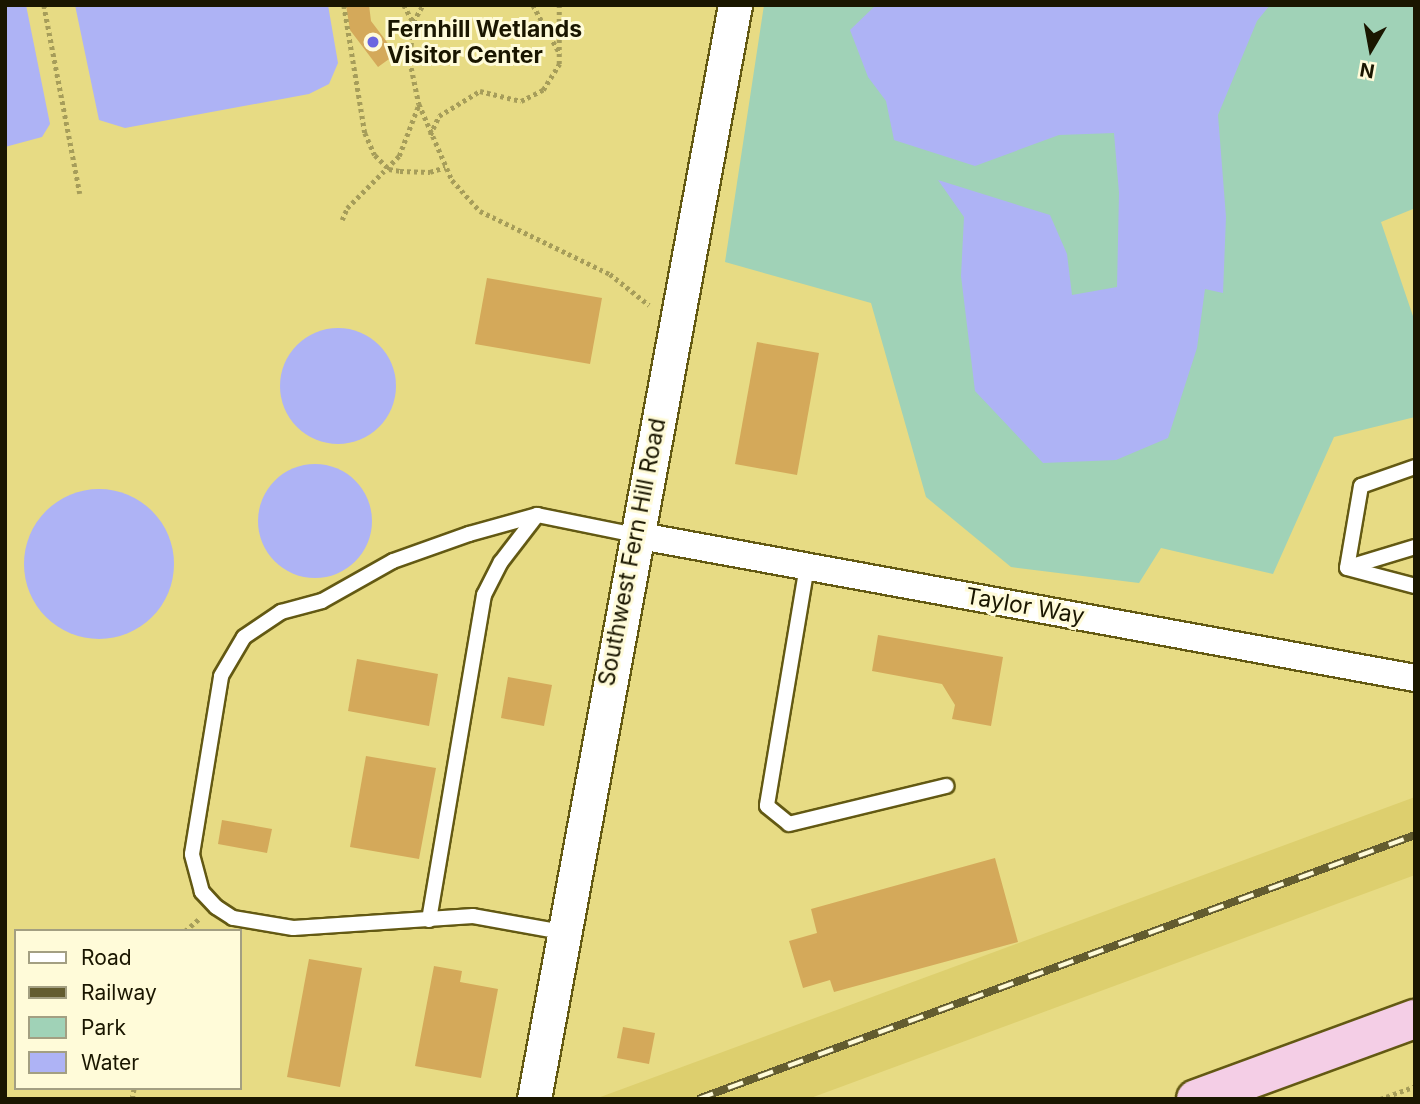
<!DOCTYPE html>
<style>
body{margin:0}
#map{position:relative;width:1420px;height:1104px;overflow:hidden;background:#e7db84;font-family:Inter,sans-serif}
div>[style]{position:absolute}
.built>*{inset:0;background:#ddcf6e}
.green>*{inset:0;background:#a0d2b7}
.water>*{inset:0;background:#aeb3f5}
.round{border-radius:50%}
.building>*{inset:0;background:#d4a95a}
.path>*{height:4.5px;margin-top:-2.25px;transform-origin:0;background:repeating-linear-gradient(90deg,#a69d5a 0 3.5px,transparent 0 7px)}
.roads{filter:drop-shadow(2px 0 #635913) drop-shadow(-2px 0 #635913) drop-shadow(0 2px #635913) drop-shadow(0 -2px #635913)}
.service>*{height:14px;margin:-7px;padding:0 7px;transform-origin:7px;border-radius:7px;background:#fff}
.minor>*{height:26px;margin:-13px;padding:0 13px;transform-origin:13px;border-radius:13px;background:#fff}
.tertiary>*{height:33px;margin:-16.5px;padding:0 16.5px;transform-origin:16.5px;border-radius:16.5px;background:#fff}
.trunk>*{height:38px;margin:-19px;padding:0 19px;transform-origin:19px;border-radius:19px;background:#f4cee6}
.rail>*{height:8px;margin-top:-4px;transform-origin:0;background:repeating-linear-gradient(90deg,#fffbd9 0 16px,#635c2f 0 32px);box-sizing:border-box;border-block:2px solid #635c2f}
.dots>*{width:19px;height:19px;translate:-50% -50%;box-sizing:border-box;border:4px solid #fffbd9;border-radius:50%}
span{translate:-50% -50%;white-space:nowrap;text-align:center;line-height:1.15;-webkit-text-stroke:6px #fffbd9;paint-order:stroke}
.poi-label{font-size:23px;color:#1a1600;font-weight:700}
.left{translate:0 -50%;text-align:left}
.street-label{font-size:23px;color:#1a1600}
.frame{position:absolute;inset:0;border:7px solid #1a1600;pointer-events:none}
.legend{position:absolute;left:14px;top:929px;width:228px;height:161px;box-sizing:border-box;background:#fffbd9;border:2px solid #a39f82;margin:0;padding:9px 12px;list-style:none;font-size:21px;color:#1a1600}
.legend li{display:flex;align-items:center;gap:14px;height:35px}
.legend b{width:35px;border:2px solid #a39f82}
.north{position:absolute;left:1336px;top:14px;width:70px;height:70px;-webkit-text-stroke:5px #fffbd9;paint-order:stroke;rotate:190deg;font-size:19px;font-weight:700;line-height:28px;text-align:center;color:#1a1600}
.north::after{content:'';display:block;margin:auto;width:24px;height:32px;background:#1a1600;clip-path:polygon(50% 0,100% 100%,50% 72%,0 100%)}
</style>
<div id="map">
<div class="built">
<div style="clip-path:polygon(1415px 797px,1415px 875px,808px 1099px,595px 1099px)"></div>
</div>
<div class="green">
<div style="clip-path:polygon(764px 5px,1415px 5px,1415px 199px,1413px 209px,1381px 222px,1415px 322px,1415px 417px,1334px 437px,1273px 574px,1161px 548px,1139px 583px,1011px 567px,926px 497px,871px 303px,725px 262px)"></div>
</div>
<div class="water">
<div style="clip-path:polygon(5px 5px,26px 5px,50px 124px,42px 137px,5px 147px)"></div>
<div style="clip-path:polygon(75px 5px,328px 5px,338px 63px,329px 84px,309px 94px,125px 128px,99px 120px)"></div>
<div style="clip-path:polygon(876px 5px,1270px 5px,1257px 21px,1218px 115px,1226px 217px,1223px 293px,1205px 289px,1197px 348px,1168px 438px,1116px 460px,1043px 463px,975px 391px,961px 276px,964px 217px,938px 180px,1050px 215px,1067px 254px,1072px 295px,1117px 287px,1119px 193px,1114px 133px,1059px 135px,975px 166px,894px 140px,886px 101px,868px 77px,850px 30px)"></div>
<div class="round" style="left:280px;top:328px;width:116px;height:116px"></div>
<div class="round" style="left:258px;top:464px;width:114px;height:114px"></div>
<div class="round" style="left:24px;top:489px;width:150px;height:150px"></div>
</div>
<div class="building">
<div style="clip-path:polygon(346px 5px,369px 5px,371px 21px,396px 54px,378px 67px,350px 30px)"></div>
<div style="clip-path:polygon(487px 278px,602px 298px,590px 364px,475px 344px)"></div>
<div style="clip-path:polygon(757px 342px,819px 353px,797px 475px,735px 464px)"></div>
<div style="clip-path:polygon(878px 635px,1003px 657px,991px 726px,952px 719px,955px 705px,942px 684px,872px 671px)"></div>
<div style="clip-path:polygon(357px 659px,438px 674px,429px 726px,348px 711px)"></div>
<div style="clip-path:polygon(508px 677px,552px 685px,544px 726px,501px 718px)"></div>
<div style="clip-path:polygon(366px 756px,436px 768px,419px 859px,350px 847px)"></div>
<div style="clip-path:polygon(222px 820px,272px 829px,267px 853px,218px 844px)"></div>
<div style="clip-path:polygon(995px 858px,1018px 942px,834px 992px,830px 980px,803px 988px,789px 941px,817px 933px,811px 909px)"></div>
<div style="clip-path:polygon(309px 959px,362px 968px,340px 1087px,287px 1077px)"></div>
<div style="clip-path:polygon(434px 966px,462px 971px,460px 982px,498px 989px,481px 1078px,415px 1066px)"></div>
<div style="clip-path:polygon(623px 1027px,655px 1033px,649px 1064px,617px 1058px)"></div>
</div>
<div class="path">
<div style="left:44px;top:5px;width:192px;rotate:79.2deg"></div>
<div style="left:344px;top:5px;width:130px;rotate:80.7deg"></div>
<div style="left:365px;top:133px;width:24px;rotate:66deg"></div>
<div style="left:375px;top:155px;width:20px;rotate:45deg"></div>
<div style="left:389px;top:169px;width:11px;rotate:10deg"></div>
<div style="left:400px;top:171px;width:30px;rotate:2deg"></div>
<div style="left:430px;top:172px;width:16px;rotate:-18deg"></div>
<div style="left:404px;top:5px;width:19px;rotate:62deg"></div>
<div style="left:413px;top:22px;width:39px;rotate:94deg"></div>
<div style="left:410px;top:61px;width:44px;rotate:78.2deg"></div>
<div style="left:419px;top:104px;width:83px;rotate:66.5deg"></div>
<div style="left:452px;top:180px;width:42px;rotate:47.9deg"></div>
<div style="left:480px;top:211px;width:144px;rotate:25.9deg"></div>
<div style="left:610px;top:274px;width:50px;rotate:38.5deg"></div>
<div style="left:533px;top:5px;width:56px;rotate:61.1deg"></div>
<div style="left:413px;top:22px;width:20px;rotate:-60deg"></div>
<div style="left:430px;top:135px;width:21px;rotate:-65deg"></div>
<div style="left:439px;top:116px;width:48px;rotate:-31.4deg"></div>
<div style="left:480px;top:91px;width:42px;rotate:13.7deg"></div>
<div style="left:521px;top:101px;width:25px;rotate:-27deg"></div>
<div style="left:543px;top:90px;width:31px;rotate:-58deg"></div>
<div style="left:559px;top:64px;width:59px;rotate:-90deg"></div>
<div style="left:342px;top:220px;width:13px;rotate:-67deg"></div>
<div style="left:347px;top:208px;width:74px;rotate:-45deg"></div>
<div style="left:399px;top:156px;width:56px;rotate:-69deg"></div>
<div style="left:185px;top:931px;width:20px;rotate:-41deg"></div>
<div style="left:132px;top:1099px;width:11px;rotate:-80deg"></div>
<div style="left:1380px;top:1099px;width:37px;rotate:-20deg"></div>
</div>
<div class="roads">
<div class="service">
<div style="left:1415px;top:467px;width:57px;rotate:160.6deg"></div>
<div style="left:1361px;top:486px;width:83px;rotate:99.7deg"></div>
<div style="left:1347px;top:568px;width:70px;rotate:14.8deg"></div>
<div style="left:807px;top:566px;width:243px;rotate:99.5deg"></div>
<div style="left:767px;top:806px;width:28px;rotate:39deg"></div>
<div style="left:789px;top:824px;width:162px;rotate:-13.6deg"></div>
<div style="left:1349px;top:567px;width:69px;rotate:-16.9deg"></div>
<div style="left:429px;top:920px;width:330px;rotate:-80.4deg"></div>
<div style="left:484px;top:595px;width:37px;rotate:-63deg"></div>
<div style="left:501px;top:562px;width:59px;rotate:-52.5deg"></div>
<div style="left:562px;top:932px;width:90px;rotate:-169.8deg"></div>
<div style="left:473px;top:916px;width:180px;rotate:176.2deg"></div>
<div style="left:293px;top:928px;width:61px;rotate:-170.5deg"></div>
<div style="left:233px;top:918px;width:20px;rotate:-147deg"></div>
<div style="left:216px;top:907px;width:21px;rotate:-133deg"></div>
<div style="left:202px;top:892px;width:39px;rotate:-105deg"></div>
<div style="left:192px;top:854px;width:180px;rotate:-80.7deg"></div>
<div style="left:221px;top:676px;width:45px;rotate:-59.5deg"></div>
<div style="left:244px;top:637px;width:45px;rotate:-34deg"></div>
<div style="left:281px;top:612px;width:42px;rotate:-15deg"></div>
<div style="left:322px;top:601px;width:81px;rotate:-29.4deg"></div>
<div style="left:393px;top:561px;width:81px;rotate:-19.6deg"></div>
<div style="left:469px;top:534px;width:71px;rotate:-15.6deg"></div>
<div style="left:537px;top:515px;width:100px;rotate:11.5deg"></div>
</div>
<div class="minor">
<div style="left:635px;top:535px;width:793px;rotate:10.39deg"></div>
</div>
<div class="tertiary">
<div style="left:534px;top:1099px;width:1112px;rotate:-79.59deg"></div>
</div>
<div class="trunk">
<div style="left:1196px;top:1099px;width:233px;rotate:-20.1deg"></div>
</div>
</div>
<div class="rail">
<div style="left:698px;top:1099px;width:764px;rotate:-20.21deg"></div>
</div>
<div class="dots">
<div style="left:373px;top:42px;background:#6b66e0"></div>
</div>
<div class="poi-label">
<span class="left" style="left:387px;top:42px">Fernhill Wetlands<br>Visitor Center</span>
</div>
<div class="street-label">
<span style="left:632px;top:552px;rotate:-79deg">Southwest Fern Hill Road</span>
<span style="left:1025px;top:606px;rotate:10deg">Taylor Way</span>
</div>
<div class="frame"></div>
<ul class="legend">
<li><b style="height:9px;background:#fff"></b>Road</li>
<li><b style="height:9px;background:#635c2f"></b>Railway</li>
<li><b style="height:19px;background:#a0d2b7"></b>Park</li>
<li><b style="height:19px;background:#aeb3f5"></b>Water</li>
</ul>
<div class="north">N</div>
</div>
